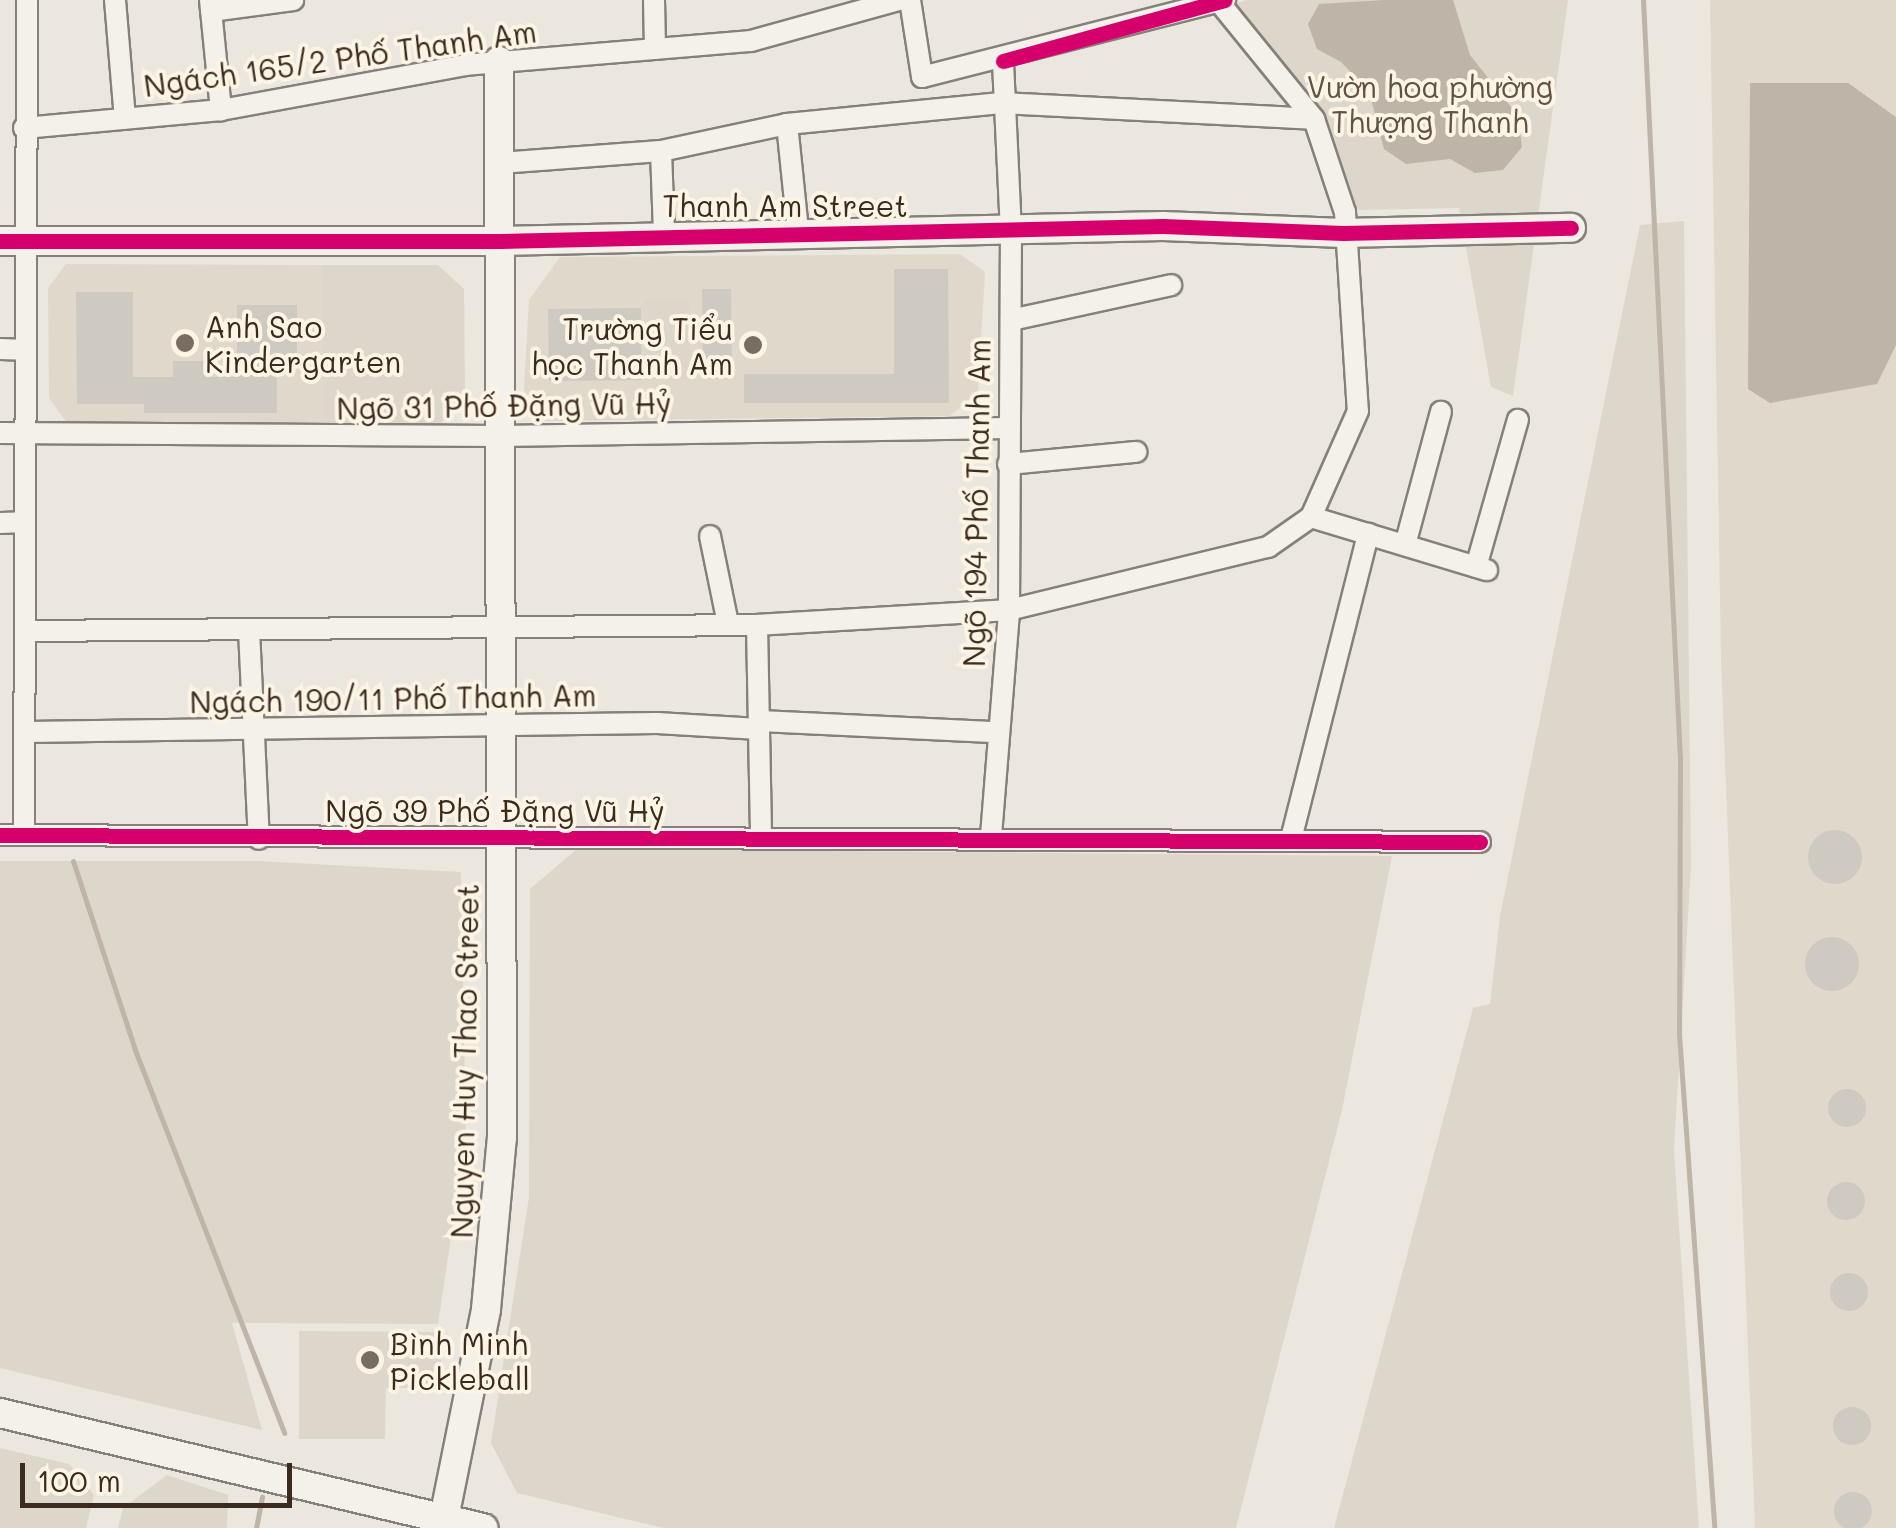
<!DOCTYPE html>
<meta charset="utf-8">
<style>
body{margin:0}
#map{position:relative;width:1896px;height:1528px;overflow:hidden;background:#ebe7de;font-family:Mali,sans-serif}
div>[style]{position:absolute}
.built>*{inset:0;background:#dfd8cb}
.green>*{inset:0;background:#ddd6ca}
.water>*{inset:0;background:#beb5a8}
.stream>*{height:5px;margin:-2.5px;padding:0 2.5px;transform-origin:2.5px;border-radius:2.5px;background:#beb5a8}
.building>*{inset:0;background:#cecac2}
.round{border-radius:50%}
.roads{filter:drop-shadow(2px 0 #858079) drop-shadow(-2px 0 #858079) drop-shadow(0 2px #858079) drop-shadow(0 -2px #858079)}
.street>*{height:20px;margin:-10px;padding:0 10px;transform-origin:10px;border-radius:10px;background:#f4f0ea}
.secondary>*{height:28px;margin:-14px;padding:0 14px;transform-origin:14px;border-radius:14px;background:#f4f0ea}
.cycleway>*{height:15px;margin:-7.5px;padding:0 7.5px;transform-origin:7.5px;border-radius:7.5px;background:#d6006c}
.dots>*{width:28px;height:28px;translate:-50% -50%;box-sizing:border-box;border:5px solid #fcf5e5;border-radius:50%}
span{translate:-50% -50%;white-space:nowrap;text-align:center;line-height:1.15;-webkit-text-stroke:8px #fcf5e5;paint-order:stroke}
.street-label{font-size:30px;color:#3b2a1e}
.park-label{font-size:30px;color:#615245}
.poi-label{font-size:30px;color:#3b2a1e}
.left{translate:0 -50%;text-align:left}
.right{translate:-100% -50%;text-align:right}
.scale{position:absolute;left:20px;top:1463px;width:272px;height:45px;box-sizing:border-box;border:5px solid #3b2a1e;border-top:0;padding-left:12px;font-size:30px;line-height:35px;white-space:nowrap;color:#3b2a1e;-webkit-text-stroke:8px #fcf5e5;paint-order:stroke}
</style>
<div id="map">
<div class="built">
<div style="clip-path:polygon(1710px 0,1896px 0,1896px 1528px,1755px 1528px,1721px 659px)"></div>
<div style="clip-path:polygon(960px 254px,985px 272px,978px 393px,950px 416px,546px 421px,524px 390px,529px 300px,560px 257px)"></div>
<div style="clip-path:polygon(66px 264px,321px 265px,323px 425px,67px 423px,49px 398px,48px 288px)"></div>
</div>
<div class="green">
<div style="clip-path:polygon(1246px 0,1568px 0,1513px 396px,1491px 387px,1459px 208px,1358px 210px,1317px 106px,1233px 5px)"></div>
<div style="clip-path:polygon(1684px 221px,1691px 866px,1674px 1151px,1699px 1528px,1334px 1528px,1473px 1008px,1490px 1004px,1500px 916px,1640px 225px)"></div>
<div style="clip-path:polygon(321px 265px,438px 265px,464px 289px,465px 399px,439px 425px,323px 425px)"></div>
<div style="clip-path:polygon(644px 300px,690px 300px,690px 380px,644px 380px)"></div>
<div style="clip-path:polygon(577px 849px,1392px 856px,1342px 1110px,1236px 1528px,663px 1528px,517px 1493px,491px 1443px,529px 1197px,530px 889px)"></div>
<div style="clip-path:polygon(0 861px,258px 861px,461px 872px,466px 1137px,438px 1324px,232px 1323px,262px 1430px,0 1368px)"></div>
<div style="clip-path:polygon(299px 1331px,441px 1332px,441px 1388px,386px 1388px,385px 1439px,299px 1439px)"></div>
<div style="clip-path:polygon(0 1448px,69px 1464px,94px 1495px,86px 1528px,0 1528px)"></div>
<div style="clip-path:polygon(167px 1475px,228px 1495px,227px 1528px,118px 1528px,123px 1508px)"></div>
</div>
<div class="water">
<div style="clip-path:polygon(1384px 0,1453px 0,1470px 55px,1518px 116px,1522px 147px,1503px 170px,1475px 173px,1450px 159px,1406px 164px,1384px 149px,1369px 91px,1341px 62px,1317px 49px,1308px 24px,1319px 4px)"></div>
<div style="clip-path:polygon(1750px 83px,1848px 83px,1896px 117px,1896px 345px,1877px 384px,1770px 403px,1748px 389px)"></div>
</div>
<div class="stream">
<div style="left:1643px;top:0;width:760px;rotate:87.21deg"></div>
<div style="left:1680px;top:759px;width:275px;rotate:90.2deg"></div>
<div style="left:1679px;top:1034px;width:495px;rotate:85.9deg"></div>
<div style="left:73px;top:861px;width:199px;rotate:71.8deg"></div>
<div style="left:135px;top:1050px;width:411px;rotate:68.7deg"></div>
<div style="left:256px;top:1528px;width:32px;rotate:-79deg"></div>
</div>
<div class="building">
<div style="clip-path:polygon(894px 269px,948px 269px,949px 403px,744px 403px,744px 374px,894px 374px)"></div>
<div style="clip-path:polygon(702px 289px,731px 289px,732px 379px,703px 379px)"></div>
<div style="clip-path:polygon(76px 292px,133px 292px,133px 377px,173px 377px,173px 361px,208px 361px,208px 377px,237px 377px,237px 305px,297px 305px,297px 363px,277px 363px,277px 413px,144px 413px,144px 404px,77px 404px)"></div>
<div style="clip-path:polygon(641px 308px,642px 380px,549px 381px,548px 309px)"></div>
<div class="round" style="left:1808px;top:830px;width:54px;height:54px"></div>
<div class="round" style="left:1805px;top:937px;width:54px;height:54px"></div>
<div class="round" style="left:1828px;top:1089px;width:38px;height:38px"></div>
<div class="round" style="left:1827px;top:1182px;width:38px;height:38px"></div>
<div class="round" style="left:1830px;top:1273px;width:38px;height:38px"></div>
<div class="round" style="left:1833px;top:1407px;width:38px;height:38px"></div>
<div class="round" style="left:1834px;top:1492px;width:38px;height:38px"></div>
</div>
<div class="roads">
<div class="street">
<div style="left:115px;top:0;width:119px;rotate:85.2deg"></div>
<div style="left:210px;top:0;width:111px;rotate:84.3deg"></div>
<div style="left:654px;top:0;width:49px;rotate:88.8deg"></div>
<div style="left:910px;top:0;width:78px;rotate:81.1deg"></div>
<div style="left:922px;top:77px;width:313px;rotate:-14.3deg"></div>
<div style="left:1219px;top:2px;width:151px;rotate:50.9deg"></div>
<div style="left:1314px;top:119px;width:98px;rotate:71.6deg"></div>
<div style="left:1345px;top:212px;width:199px;rotate:86.3deg"></div>
<div style="left:1358px;top:411px;width:116px;rotate:113.9deg"></div>
<div style="left:211px;top:11px;width:83px;rotate:-7.6deg"></div>
<div style="left:787px;top:124px;width:107px;rotate:84.1deg"></div>
<div style="left:24px;top:128px;width:198px;rotate:-5.2deg"></div>
<div style="left:221px;top:110px;width:248px;rotate:-10.4deg"></div>
<div style="left:465px;top:65px;width:287px;rotate:-4.8deg"></div>
<div style="left:751px;top:41px;width:154px;rotate:-15.5deg"></div>
<div style="left:661px;top:151px;width:81px;rotate:87.9deg"></div>
<div style="left:500px;top:163px;width:161px;rotate:-4.3deg"></div>
<div style="left:661px;top:151px;width:129px;rotate:-12.1deg"></div>
<div style="left:787px;top:124px;width:215px;rotate:-5.6deg"></div>
<div style="left:1001px;top:103px;width:313px;rotate:2.9deg"></div>
<div style="left:1011px;top:320px;width:164px;rotate:-12.3deg"></div>
<div style="left:0;top:349px;width:25px;rotate:2deg"></div>
<div style="left:0;top:433px;width:501px;rotate:0.34deg"></div>
<div style="left:501px;top:436px;width:507px;rotate:-0.9deg"></div>
<div style="left:1008px;top:464px;width:129px;rotate:-5.4deg"></div>
<div style="left:1311px;top:517px;width:184px;rotate:16.8deg"></div>
<div style="left:0;top:523px;width:25px;rotate:-2deg"></div>
<div style="left:710px;top:536px;width:90px;rotate:78.4deg"></div>
<div style="left:1405px;top:545px;width:138px;rotate:-74.9deg"></div>
<div style="left:1476px;top:567px;width:153px;rotate:-74.1deg"></div>
<div style="left:757px;top:625px;width:212px;rotate:88.9deg"></div>
<div style="left:249px;top:630px;width:209px;rotate:87.3deg"></div>
<div style="left:26px;top:631px;width:731px;rotate:-0.47deg"></div>
<div style="left:757px;top:625px;width:252px;rotate:-3.4deg"></div>
<div style="left:1009px;top:610px;width:267px;rotate:-13.7deg"></div>
<div style="left:1268px;top:547px;width:52px;rotate:-34.9deg"></div>
<div style="left:760px;top:721px;width:237px;rotate:2.7deg"></div>
<div style="left:27px;top:732px;width:630px;rotate:-0.82deg"></div>
<div style="left:657px;top:723px;width:102px;rotate:3.4deg"></div>
<div style="left:0;top:835px;width:1480px;rotate:0.27deg"></div>
<div style="left:24px;top:835px;width:835px;rotate:-89.79deg"></div>
<div style="left:991px;top:836px;width:227px;rotate:-85.4deg"></div>
<div style="left:1009px;top:610px;width:378px;rotate:-89.7deg"></div>
<div style="left:1011px;top:232px;width:171px;rotate:-92.7deg"></div>
<div style="left:1291px;top:839px;width:315px;rotate:-75.8deg"></div>
</div>
<div class="secondary">
<div style="left:0;top:241px;width:500px"></div>
<div style="left:500px;top:241px;width:663px;rotate:-1.3deg"></div>
<div style="left:1163px;top:226px;width:180px;rotate:2.2deg"></div>
<div style="left:1343px;top:233px;width:228px;rotate:-1.3deg"></div>
<div style="left:0;top:1413px;width:497px;rotate:13.4deg"></div>
<div style="left:442px;top:1528px;width:223px;rotate:-78.6deg"></div>
<div style="left:486px;top:1309px;width:172px;rotate:-84.7deg"></div>
<div style="left:502px;top:1138px;width:1077px;rotate:-90.16deg"></div>
</div>
</div>
<div class="cycleway">
<div style="left:1003px;top:61px;width:230px;rotate:-15.4deg"></div>
<div style="left:0;top:241px;width:500px"></div>
<div style="left:500px;top:241px;width:663px;rotate:-1.3deg"></div>
<div style="left:1163px;top:226px;width:180px;rotate:2.2deg"></div>
<div style="left:1343px;top:233px;width:228px;rotate:-1.3deg"></div>
<div style="left:0;top:835px;width:1480px;rotate:0.27deg"></div>
</div>
<div class="dots">
<div style="left:185px;top:343px;background:#796c61"></div>
<div style="left:753px;top:345px;background:#796c61"></div>
<div style="left:370px;top:1360px;background:#796c61"></div>
</div>
<div class="street-label">
<span style="left:340px;top:58px;rotate:-8deg">Ngách 165/2 Phố Thanh Am</span>
<span style="left:785px;top:205px">Thanh Am Street</span>
<span style="left:504px;top:405px;rotate:-1deg">Ngõ 31 Phố Đặng Vũ Hỷ</span>
<span style="left:976px;top:503px;rotate:-89deg">Ngõ 194 Phố Thanh Am</span>
<span style="left:393px;top:698px;rotate:-1deg">Ngách 190/11 Phố Thanh Am</span>
<span style="left:495px;top:810px">Ngõ 39 Phố Đặng Vũ Hỷ</span>
<span style="left:464px;top:1061px;rotate:-89deg">Nguyen Huy Thao Street</span>
</div>
<div class="park-label">
<span style="left:1430px;top:103px">Vườn hoa phường<br>Thượng Thanh</span>
</div>
<div class="poi-label">
<span class="left" style="left:205px;top:343px">Anh Sao<br>Kindergarten</span>
<span class="right" style="left:733px;top:345px">Trường Tiểu<br>học Thanh Am</span>
<span class="left" style="left:390px;top:1360px">Bình Minh<br>Pickleball</span>
</div>
<div class="scale">100 m</div>
</div>
